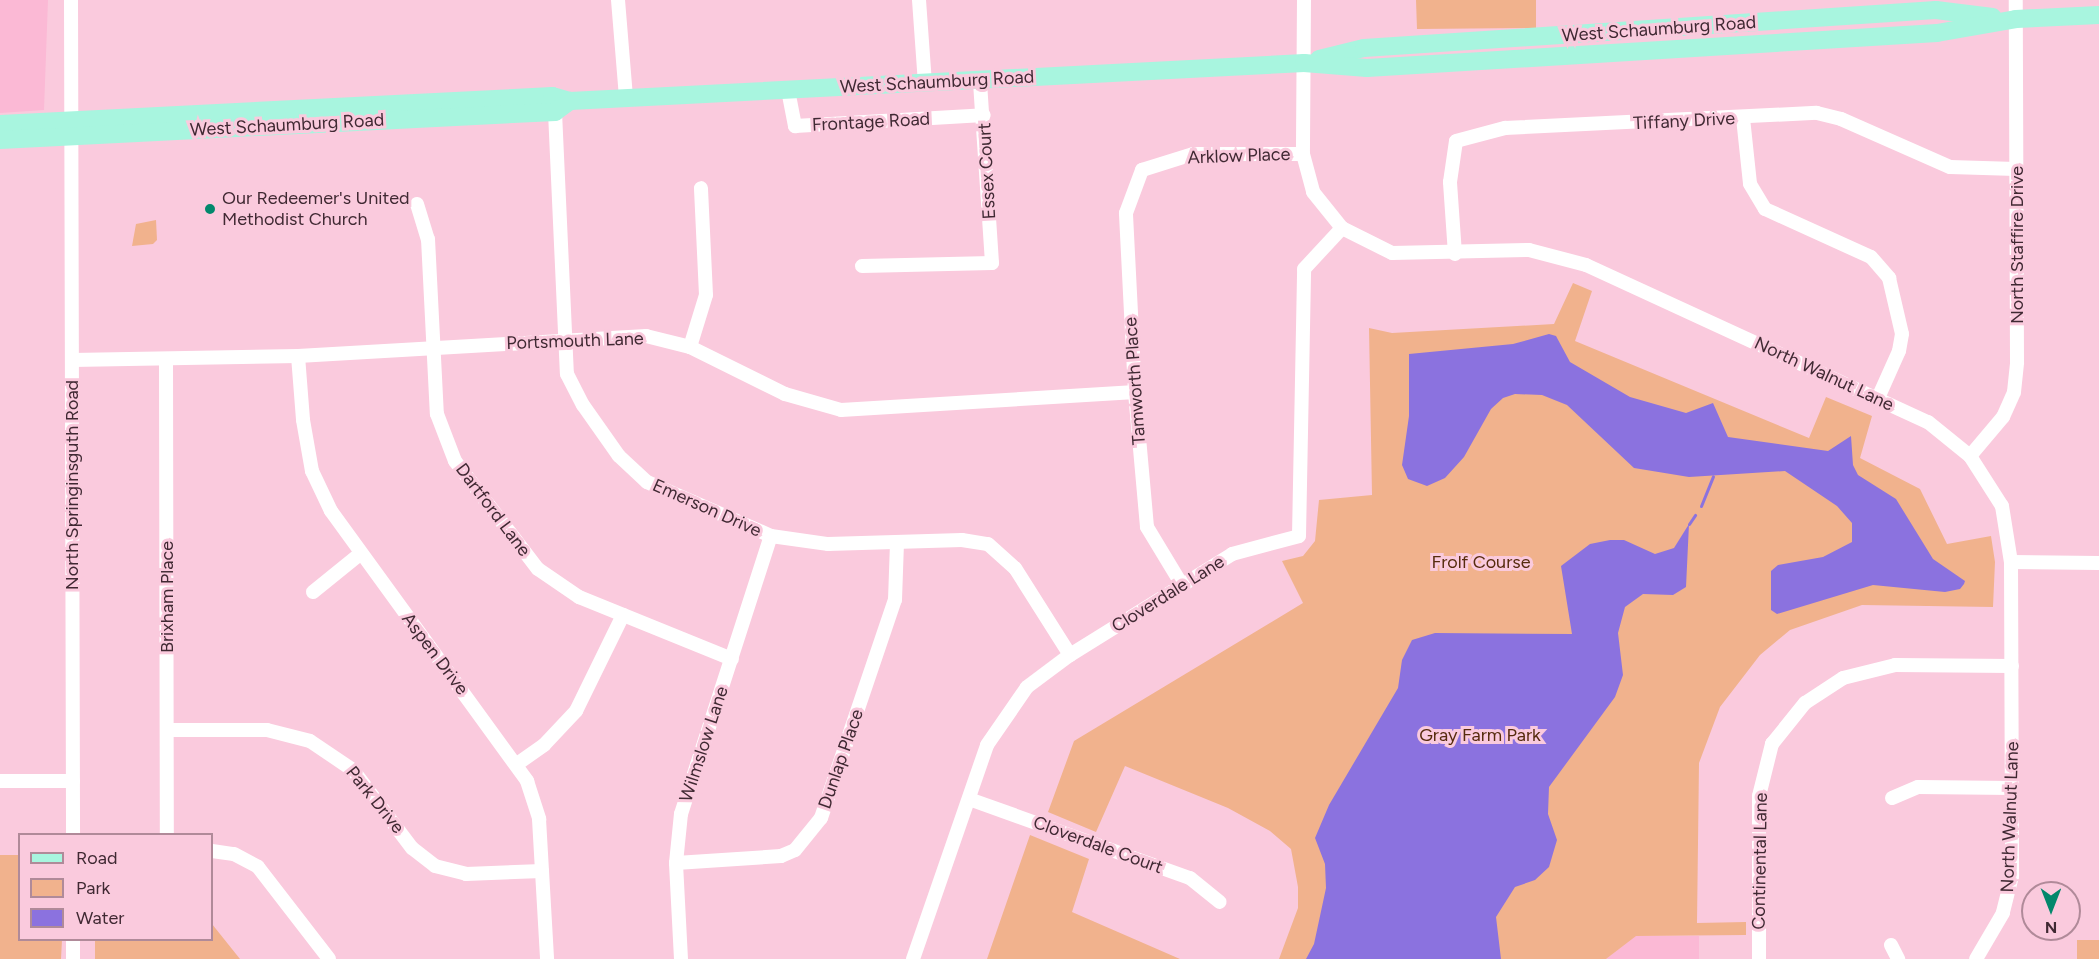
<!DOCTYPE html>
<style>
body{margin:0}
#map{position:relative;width:2099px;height:959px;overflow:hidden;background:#facadd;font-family:Figtree,sans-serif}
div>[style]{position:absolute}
.built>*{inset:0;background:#fbb9d5}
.green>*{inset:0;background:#f1b28d}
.water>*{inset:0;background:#8b72df}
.stream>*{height:3px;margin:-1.5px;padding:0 1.5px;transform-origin:1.5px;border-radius:1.5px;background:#8b72df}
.minor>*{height:14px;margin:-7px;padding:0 7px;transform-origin:7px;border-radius:7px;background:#fff}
.major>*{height:18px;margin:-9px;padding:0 9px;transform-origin:9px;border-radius:9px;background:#a8f5df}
.dots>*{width:16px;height:16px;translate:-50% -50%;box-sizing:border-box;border:3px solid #facadd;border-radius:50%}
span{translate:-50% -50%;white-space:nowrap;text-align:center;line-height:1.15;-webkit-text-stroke:6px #facadd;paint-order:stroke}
.street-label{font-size:18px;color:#402933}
.poi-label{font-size:18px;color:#402933}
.left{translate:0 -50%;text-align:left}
.park-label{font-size:18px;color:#562b0d}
.legend{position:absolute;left:18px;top:833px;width:195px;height:108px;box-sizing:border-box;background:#facadd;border:2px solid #b08a99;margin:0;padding:8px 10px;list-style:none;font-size:18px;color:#402933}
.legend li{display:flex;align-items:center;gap:12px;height:30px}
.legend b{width:30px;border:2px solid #b08a99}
.north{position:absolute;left:2021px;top:881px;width:60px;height:60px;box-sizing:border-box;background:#facadd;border:2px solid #b08a99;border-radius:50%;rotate:180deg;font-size:16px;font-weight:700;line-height:24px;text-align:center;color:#402933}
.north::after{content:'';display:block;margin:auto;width:21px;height:27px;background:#02886c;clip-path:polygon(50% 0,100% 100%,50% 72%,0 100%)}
</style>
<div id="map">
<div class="built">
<div style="clip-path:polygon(0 0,48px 0,44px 110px,0 113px)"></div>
<div style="clip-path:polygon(1635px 936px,1699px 936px,1699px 959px,1606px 959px)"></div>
</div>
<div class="green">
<div style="clip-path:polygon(1416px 0,1536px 0,1536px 28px,1417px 29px)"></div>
<div style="clip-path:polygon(156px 220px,157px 240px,153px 244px,132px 246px,136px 224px)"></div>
<div style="clip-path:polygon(1573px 283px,1592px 291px,1575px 341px,1809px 438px,1826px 397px,1872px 416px,1860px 458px,1920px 489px,1947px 544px,1991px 536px,1995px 562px,1993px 607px,1862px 605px,1790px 630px,1760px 655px,1720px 707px,1699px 763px,1697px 923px,1746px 922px,1746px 935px,1636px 936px,1606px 959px,1279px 959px,1298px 908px,1298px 887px,1291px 849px,1270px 831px,1228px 808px,1125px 766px,1096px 832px,1048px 812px,1074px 741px,1303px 603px,1282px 561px,1303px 556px,1315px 541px,1319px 500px,1372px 495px,1369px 328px,1392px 333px,1554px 324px)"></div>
<div style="clip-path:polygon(1030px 835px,1089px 859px,1072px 912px,1180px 959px,987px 959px)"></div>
<div style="clip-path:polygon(0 855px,19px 855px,20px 940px,62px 940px,61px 959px,0 959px)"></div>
<div style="clip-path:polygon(212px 924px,240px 959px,95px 959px,95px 940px,212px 940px)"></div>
<div style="clip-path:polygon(2077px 940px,2099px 940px,2099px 959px,2077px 959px)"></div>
</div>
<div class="water">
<div style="clip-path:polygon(1549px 334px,1556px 336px,1570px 362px,1630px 397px,1686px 413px,1713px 403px,1728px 437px,1828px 451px,1851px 436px,1853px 465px,1858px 475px,1896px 499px,1933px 559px,1965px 581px,1964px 584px,1960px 589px,1945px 592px,1873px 585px,1777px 614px,1771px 610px,1771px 571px,1778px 565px,1823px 557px,1852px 542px,1852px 523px,1837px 506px,1785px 471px,1689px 477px,1634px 468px,1567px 405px,1542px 395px,1515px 394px,1503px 398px,1491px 409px,1464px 457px,1445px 478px,1427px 486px,1408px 479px,1402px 465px,1409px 416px,1409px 354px,1513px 344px)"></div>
<div style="clip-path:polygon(1689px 524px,1686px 587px,1673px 595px,1643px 594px,1625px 607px,1618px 633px,1623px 675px,1615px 697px,1549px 787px,1548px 814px,1557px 840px,1549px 867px,1535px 880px,1515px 887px,1496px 917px,1501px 959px,1306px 959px,1314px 944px,1326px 888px,1325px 864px,1315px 838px,1329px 805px,1398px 688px,1402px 660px,1412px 640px,1435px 633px,1572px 634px,1561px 566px,1590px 544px,1610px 540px,1624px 540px,1655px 554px,1674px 548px)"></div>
</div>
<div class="stream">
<div style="left:1701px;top:506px;width:32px;rotate:-68deg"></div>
<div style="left:1689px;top:524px;width:11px;rotate:-56deg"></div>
</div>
<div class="minor">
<div style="left:71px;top:0;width:834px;rotate:89.86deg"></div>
<div style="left:618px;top:0;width:98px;rotate:85.3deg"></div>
<div style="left:919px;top:0;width:83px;rotate:85.9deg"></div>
<div style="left:1304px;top:0;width:154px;rotate:90.4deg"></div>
<div style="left:1303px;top:154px;width:39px;rotate:75deg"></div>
<div style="left:1313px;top:192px;width:46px;rotate:51.1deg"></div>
<div style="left:1342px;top:228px;width:56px;rotate:26.6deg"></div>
<div style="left:1392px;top:253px;width:137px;rotate:-1.3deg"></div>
<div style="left:1529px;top:250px;width:59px;rotate:14.7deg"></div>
<div style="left:1586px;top:265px;width:376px;rotate:24.7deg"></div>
<div style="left:1928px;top:422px;width:54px;rotate:39deg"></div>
<div style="left:1970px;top:456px;width:59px;rotate:57.4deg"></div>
<div style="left:2002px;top:506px;width:57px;rotate:80.9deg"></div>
<div style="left:2011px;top:562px;width:314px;rotate:89.8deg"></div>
<div style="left:2012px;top:876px;width:38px;rotate:104deg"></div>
<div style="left:2003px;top:913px;width:53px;rotate:120.4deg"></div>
<div style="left:788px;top:90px;width:37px;rotate:79deg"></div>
<div style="left:795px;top:126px;width:189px;rotate:-3.3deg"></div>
<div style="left:555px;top:112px;width:262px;rotate:87.4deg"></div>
<div style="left:567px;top:374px;width:35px;rotate:63deg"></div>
<div style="left:583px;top:405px;width:62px;rotate:54.8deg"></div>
<div style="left:619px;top:456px;width:38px;rotate:43deg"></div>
<div style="left:647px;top:482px;width:135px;rotate:23.5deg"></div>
<div style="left:771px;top:536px;width:58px;rotate:8deg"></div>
<div style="left:828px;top:544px;width:134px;rotate:-1.7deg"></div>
<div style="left:962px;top:540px;width:26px;rotate:9deg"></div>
<div style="left:988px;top:544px;width:36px;rotate:42deg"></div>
<div style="left:1015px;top:568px;width:103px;rotate:57.7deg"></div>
<div style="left:1743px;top:118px;width:66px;rotate:83.9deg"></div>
<div style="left:1750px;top:184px;width:29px;rotate:59deg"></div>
<div style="left:1765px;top:209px;width:116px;rotate:24.4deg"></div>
<div style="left:1871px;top:257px;width:28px;rotate:49deg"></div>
<div style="left:1889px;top:278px;width:57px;rotate:76.9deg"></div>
<div style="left:1902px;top:334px;width:17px;rotate:100deg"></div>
<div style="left:1899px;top:351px;width:51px;rotate:114.1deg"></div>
<div style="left:417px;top:204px;width:37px;rotate:73deg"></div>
<div style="left:428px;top:239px;width:175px;rotate:87.1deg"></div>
<div style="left:437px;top:414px;width:50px;rotate:69deg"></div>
<div style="left:455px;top:461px;width:136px;rotate:52.5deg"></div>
<div style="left:538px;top:569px;width:50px;rotate:34.3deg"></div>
<div style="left:579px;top:597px;width:165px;rotate:22.1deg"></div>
<div style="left:1455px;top:254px;width:72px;rotate:-94deg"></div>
<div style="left:1450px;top:182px;width:41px;rotate:-81.7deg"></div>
<div style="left:1456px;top:141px;width:51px;rotate:-14.9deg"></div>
<div style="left:1505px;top:128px;width:312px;rotate:-2.8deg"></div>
<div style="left:1817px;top:113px;width:25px;rotate:14deg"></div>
<div style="left:1841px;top:119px;width:119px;rotate:23.8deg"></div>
<div style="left:1950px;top:167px;width:66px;rotate:1.7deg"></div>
<div style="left:862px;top:266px;width:130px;rotate:-1.3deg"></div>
<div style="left:992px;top:263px;width:183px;rotate:-93.8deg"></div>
<div style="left:690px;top:347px;width:54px;rotate:-72.9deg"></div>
<div style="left:706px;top:295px;width:107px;rotate:-92.7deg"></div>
<div style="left:298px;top:356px;width:64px;rotate:85.5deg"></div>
<div style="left:303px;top:420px;width:52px;rotate:80deg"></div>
<div style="left:312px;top:471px;width:44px;rotate:64.6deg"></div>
<div style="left:331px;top:511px;width:334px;rotate:54deg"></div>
<div style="left:527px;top:781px;width:40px;rotate:72deg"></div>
<div style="left:539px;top:819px;width:140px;rotate:86.7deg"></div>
<div style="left:72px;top:360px;width:226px;rotate:-1deg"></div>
<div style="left:298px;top:356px;width:349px;rotate:-3.3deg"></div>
<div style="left:646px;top:336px;width:45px;rotate:14deg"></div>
<div style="left:690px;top:347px;width:106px;rotate:26.3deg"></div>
<div style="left:785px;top:394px;width:58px;rotate:15.9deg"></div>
<div style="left:841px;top:410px;width:295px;rotate:-3.5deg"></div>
<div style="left:166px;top:360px;width:474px;rotate:89.9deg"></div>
<div style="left:1970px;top:456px;width:51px;rotate:-49.8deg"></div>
<div style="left:2003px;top:417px;width:27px;rotate:-66deg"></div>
<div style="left:2014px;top:392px;width:30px;rotate:-84deg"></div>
<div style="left:2017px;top:362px;width:362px;rotate:-90.2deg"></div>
<div style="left:2011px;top:562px;width:88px;rotate:0.7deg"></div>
<div style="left:1182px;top:585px;width:68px;rotate:-121.1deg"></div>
<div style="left:1147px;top:527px;width:136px;rotate:-95.1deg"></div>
<div style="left:1135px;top:392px;width:179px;rotate:-92.9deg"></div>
<div style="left:1126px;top:213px;width:46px;rotate:-69.6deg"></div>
<div style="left:1142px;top:170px;width:53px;rotate:-17.4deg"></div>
<div style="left:1193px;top:154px;width:110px"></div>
<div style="left:313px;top:592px;width:60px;rotate:-39deg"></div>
<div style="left:167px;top:730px;width:100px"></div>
<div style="left:267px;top:730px;width:44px;rotate:14.3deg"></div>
<div style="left:310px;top:741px;width:52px;rotate:34deg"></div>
<div style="left:353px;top:770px;width:98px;rotate:52.9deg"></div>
<div style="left:412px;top:848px;width:29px;rotate:38deg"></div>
<div style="left:435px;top:866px;width:32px;rotate:14deg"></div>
<div style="left:466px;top:874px;width:76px;rotate:-2.3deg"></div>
<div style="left:517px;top:764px;width:33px;rotate:-35deg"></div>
<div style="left:544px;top:745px;width:47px;rotate:-46.7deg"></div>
<div style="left:576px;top:711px;width:107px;rotate:-63.9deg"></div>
<div style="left:0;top:781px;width:73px"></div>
<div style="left:1892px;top:798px;width:28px;rotate:-23deg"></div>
<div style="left:1918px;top:787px;width:94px;rotate:0.6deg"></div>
<div style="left:969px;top:799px;width:235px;rotate:19.7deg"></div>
<div style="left:1190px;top:878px;width:38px;rotate:39deg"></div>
<div style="left:212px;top:851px;width:22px;rotate:8deg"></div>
<div style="left:234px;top:854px;width:27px;rotate:28deg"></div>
<div style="left:258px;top:867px;width:116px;rotate:52.3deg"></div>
<div style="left:676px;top:863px;width:105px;rotate:-3.8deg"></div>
<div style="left:781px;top:856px;width:15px;rotate:-23deg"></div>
<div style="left:795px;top:850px;width:41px;rotate:-50.9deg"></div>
<div style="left:821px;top:818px;width:230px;rotate:-71.3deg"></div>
<div style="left:895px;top:600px;width:56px;rotate:-88deg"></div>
<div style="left:1891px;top:945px;width:16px;rotate:63deg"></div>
<div style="left:73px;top:959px;width:19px;rotate:-90deg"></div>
<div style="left:681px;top:959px;width:96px;rotate:-93deg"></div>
<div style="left:676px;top:863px;width:49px;rotate:-84.2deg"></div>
<div style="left:681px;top:814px;width:292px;rotate:-72.1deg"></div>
<div style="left:913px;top:959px;width:226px;rotate:-70.9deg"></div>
<div style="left:987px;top:745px;width:70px;rotate:-55.4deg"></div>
<div style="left:1027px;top:687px;width:54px;rotate:-36.7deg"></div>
<div style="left:1070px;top:655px;width:191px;rotate:-31.9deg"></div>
<div style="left:1232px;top:554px;width:69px;rotate:-15deg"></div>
<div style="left:1299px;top:536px;width:267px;rotate:-88.9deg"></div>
<div style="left:1304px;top:269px;width:56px;rotate:-47.2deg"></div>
<div style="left:1759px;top:959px;width:163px;rotate:-90deg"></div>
<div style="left:1759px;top:796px;width:54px;rotate:-76deg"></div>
<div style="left:1772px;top:744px;width:53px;rotate:-51.2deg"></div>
<div style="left:1805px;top:703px;width:45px;rotate:-33.3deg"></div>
<div style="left:1843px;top:678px;width:54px;rotate:-14deg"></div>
<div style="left:1895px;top:665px;width:117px;rotate:0.5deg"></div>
</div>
<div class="major">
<div style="left:1319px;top:59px;width:46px;rotate:-13.7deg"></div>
<div style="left:1364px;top:48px;width:573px;rotate:-3.8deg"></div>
<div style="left:1936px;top:10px;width:57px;rotate:7deg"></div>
<div style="left:0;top:124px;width:553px;rotate:-2.9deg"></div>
<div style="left:552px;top:96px;width:19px;rotate:16deg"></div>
<div style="left:570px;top:101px;width:735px;rotate:-2.96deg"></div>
<div style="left:1304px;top:63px;width:63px;rotate:4.5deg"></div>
<div style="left:1367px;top:68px;width:571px;rotate:-3.51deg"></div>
<div style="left:1937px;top:33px;width:80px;rotate:-10deg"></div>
<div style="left:2016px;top:19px;width:83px;rotate:-2.8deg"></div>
<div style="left:0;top:140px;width:556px;rotate:-2.89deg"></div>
<div style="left:555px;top:112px;width:19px;rotate:-36deg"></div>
</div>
<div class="dots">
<div style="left:210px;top:209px;background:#02886c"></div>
</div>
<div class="street-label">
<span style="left:1659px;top:29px;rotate:-4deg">West Schaumburg Road</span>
<span style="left:937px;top:82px;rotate:-3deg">West Schaumburg Road</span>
<span style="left:1684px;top:121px;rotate:-3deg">Tiffany Drive</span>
<span style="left:871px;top:122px;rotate:-3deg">Frontage Road</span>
<span style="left:287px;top:125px;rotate:-3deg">West Schaumburg Road</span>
<span style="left:1239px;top:156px;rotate:-2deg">Arklow Place</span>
<span style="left:987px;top:171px;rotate:-93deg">Essex Court</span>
<span style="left:2017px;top:245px;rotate:-90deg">North Staffire Drive</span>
<span style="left:575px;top:341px;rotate:-2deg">Portsmouth Lane</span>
<span style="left:1824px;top:374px;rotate:25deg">North Walnut Lane</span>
<span style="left:1135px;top:381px;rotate:-94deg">Tamworth Place</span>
<span style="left:72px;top:485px;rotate:-90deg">North Springinsguth Road</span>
<span style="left:707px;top:508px;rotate:24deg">Emerson Drive</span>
<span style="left:493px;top:510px;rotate:53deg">Dartford Lane</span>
<span style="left:1168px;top:594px;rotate:-32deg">Cloverdale Lane</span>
<span style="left:167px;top:597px;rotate:-90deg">Brixham Place</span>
<span style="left:435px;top:654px;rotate:53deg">Aspen Drive</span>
<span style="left:704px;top:744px;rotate:-72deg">Wilmslow Lane</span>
<span style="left:841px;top:759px;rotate:-71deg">Dunlap Place</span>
<span style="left:375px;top:800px;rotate:51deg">Park Drive</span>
<span style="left:2010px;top:817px;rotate:-88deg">North Walnut Lane</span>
<span style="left:1098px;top:845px;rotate:20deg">Cloverdale Court</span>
<span style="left:1760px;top:861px;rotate:-89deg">Continental Lane</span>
</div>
<div class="poi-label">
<span class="left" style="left:222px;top:209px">Our Redeemer's United<br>Methodist Church</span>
</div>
<div class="park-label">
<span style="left:1481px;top:562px">Frolf Course</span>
<span style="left:1480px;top:735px">Gray Farm Park</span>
</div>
<ul class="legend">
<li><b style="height:8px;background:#a8f5df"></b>Road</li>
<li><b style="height:16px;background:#f1b28d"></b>Park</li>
<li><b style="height:16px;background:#8b72df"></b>Water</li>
</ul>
<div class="north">N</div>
</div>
